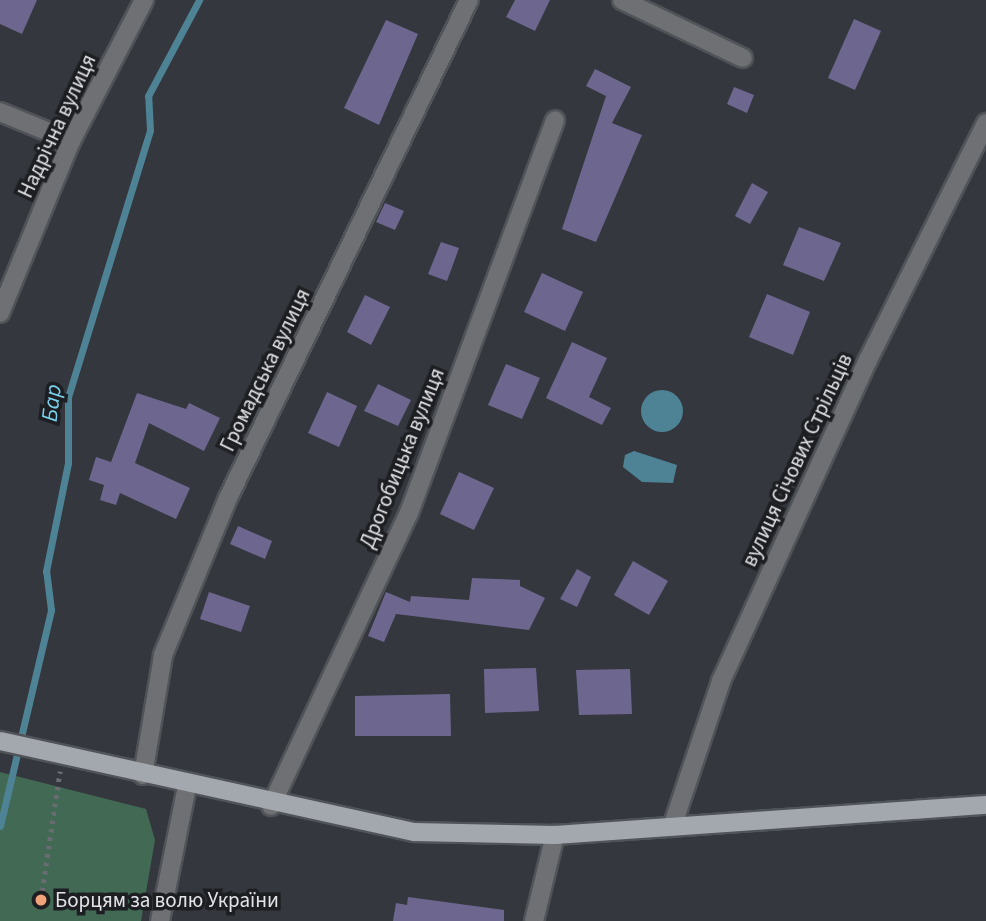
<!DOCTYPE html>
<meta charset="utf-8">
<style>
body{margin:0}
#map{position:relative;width:986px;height:921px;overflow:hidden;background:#34373d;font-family:"Source Sans 3",sans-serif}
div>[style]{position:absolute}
.green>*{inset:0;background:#426954}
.water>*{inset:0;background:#4d8395}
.round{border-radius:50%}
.stream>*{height:7px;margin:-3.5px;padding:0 3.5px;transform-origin:3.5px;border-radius:3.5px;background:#4d8395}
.building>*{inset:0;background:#6d6790}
.path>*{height:4.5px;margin-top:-2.25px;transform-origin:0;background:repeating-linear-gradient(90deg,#696c71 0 3.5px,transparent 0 8.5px)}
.roads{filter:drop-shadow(2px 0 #505358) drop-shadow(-2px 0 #505358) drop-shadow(0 2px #505358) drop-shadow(0 -2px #505358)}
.minor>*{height:18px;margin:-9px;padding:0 9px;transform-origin:9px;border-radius:9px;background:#6e7073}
.major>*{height:18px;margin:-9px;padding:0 9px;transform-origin:9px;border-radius:9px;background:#a3a8ae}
.dots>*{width:19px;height:19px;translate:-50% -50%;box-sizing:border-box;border:4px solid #1d1e21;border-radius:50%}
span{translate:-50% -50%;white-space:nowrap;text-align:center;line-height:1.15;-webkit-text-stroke:7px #1d1e21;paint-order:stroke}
.street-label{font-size:21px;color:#e2e3e7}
.poi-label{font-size:21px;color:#e2e3e7}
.left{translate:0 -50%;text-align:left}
.water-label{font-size:23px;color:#79d1ee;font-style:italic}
</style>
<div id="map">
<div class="green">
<div style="clip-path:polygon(0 772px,146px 809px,155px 840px,141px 921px,0 921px)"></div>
</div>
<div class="water">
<div class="round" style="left:641px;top:390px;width:42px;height:42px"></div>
<div style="clip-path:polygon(634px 451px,677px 465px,673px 483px,642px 482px,623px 467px,625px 455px)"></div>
</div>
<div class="stream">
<div style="left:0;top:826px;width:222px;rotate:-76.7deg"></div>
<div style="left:51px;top:610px;width:39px;rotate:-97deg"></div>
<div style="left:46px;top:571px;width:110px;rotate:-78.5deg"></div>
<div style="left:68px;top:463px;width:66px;rotate:-90deg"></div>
<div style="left:68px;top:397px;width:279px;rotate:-72.9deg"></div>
<div style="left:150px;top:130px;width:34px;rotate:-93deg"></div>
<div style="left:148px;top:96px;width:109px;rotate:-62deg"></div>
</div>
<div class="building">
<div style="clip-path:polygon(0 0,37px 0,22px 34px,0 24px)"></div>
<div style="clip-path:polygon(515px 0,550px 0,535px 31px,506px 17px)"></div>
<div style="clip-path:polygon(854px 19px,881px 31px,855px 90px,828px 78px)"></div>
<div style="clip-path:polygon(386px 20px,418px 34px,379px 125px,344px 108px)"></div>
<div style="clip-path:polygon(595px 69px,631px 87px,612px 123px,642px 135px,596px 242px,562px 229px,606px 96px,586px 86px)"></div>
<div style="clip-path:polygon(734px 87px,754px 95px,747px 113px,727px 104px)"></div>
<div style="clip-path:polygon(752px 183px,768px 192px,750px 224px,735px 216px)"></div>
<div style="clip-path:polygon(385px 203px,404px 211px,395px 230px,376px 222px)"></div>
<div style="clip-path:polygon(799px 227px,841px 243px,824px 281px,783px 265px)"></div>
<div style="clip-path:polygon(441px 242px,459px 248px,447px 281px,428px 274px)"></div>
<div style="clip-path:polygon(542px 273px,583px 292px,565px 331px,524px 312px)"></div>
<div style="clip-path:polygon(767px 294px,810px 312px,793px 355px,749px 337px)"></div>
<div style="clip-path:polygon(365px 295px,390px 307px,371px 345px,347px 332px)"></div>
<div style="clip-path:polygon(572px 342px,607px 358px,589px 397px,611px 408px,602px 425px,546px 398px)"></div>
<div style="clip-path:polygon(506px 364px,540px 378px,522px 419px,488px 405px)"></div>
<div style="clip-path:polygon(378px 384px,411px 400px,398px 426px,364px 411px)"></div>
<div style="clip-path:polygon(327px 392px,357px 406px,339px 447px,308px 433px)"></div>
<div style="clip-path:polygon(137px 393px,186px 409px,189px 403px,220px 418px,204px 451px,149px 423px,135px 463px,190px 488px,176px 519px,120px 493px,116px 505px,100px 500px,104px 485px,89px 480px,96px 457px,111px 462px)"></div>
<div style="clip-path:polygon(459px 472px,494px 488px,474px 530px,440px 514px)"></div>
<div style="clip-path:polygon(238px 526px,272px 541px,265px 559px,230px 544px)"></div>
<div style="clip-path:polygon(633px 561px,668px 581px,649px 615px,614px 595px)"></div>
<div style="clip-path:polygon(577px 569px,591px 577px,577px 607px,560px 599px)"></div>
<div style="clip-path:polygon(472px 578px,520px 580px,520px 586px,545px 598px,529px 630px,396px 614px,384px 642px,368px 636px,386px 592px,410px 602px,411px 596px,469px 600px)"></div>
<div style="clip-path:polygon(209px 592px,250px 606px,241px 632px,200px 619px)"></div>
<div style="clip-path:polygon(536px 668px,539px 711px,485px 713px,484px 669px)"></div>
<div style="clip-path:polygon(630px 669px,632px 714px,579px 715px,576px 670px)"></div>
<div style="clip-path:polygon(450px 694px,451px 736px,355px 736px,355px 696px)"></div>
<div style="clip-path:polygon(408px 897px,504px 910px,504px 921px,393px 921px,396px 903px,407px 905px)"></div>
</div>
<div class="path">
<div style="left:42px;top:891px;width:121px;rotate:-81.5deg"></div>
</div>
<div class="roads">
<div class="minor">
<div style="left:622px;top:0;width:134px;rotate:25.6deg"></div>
<div style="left:0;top:112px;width:77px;rotate:22.2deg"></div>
<div style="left:0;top:313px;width:186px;rotate:-67.6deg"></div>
<div style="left:71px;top:141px;width:159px;rotate:-62.6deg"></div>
<div style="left:143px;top:775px;width:122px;rotate:-80.5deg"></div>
<div style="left:163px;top:655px;width:170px;rotate:-67.5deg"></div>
<div style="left:228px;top:498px;width:553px;rotate:-64.18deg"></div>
<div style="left:271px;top:806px;width:324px;rotate:-64.8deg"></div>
<div style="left:409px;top:513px;width:419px;rotate:-69.6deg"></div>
<div style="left:672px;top:827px;width:154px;rotate:-71.4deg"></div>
<div style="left:721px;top:681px;width:353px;rotate:-65.4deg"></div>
<div style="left:868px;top:360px;width:265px;rotate:-63.5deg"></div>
<div style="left:160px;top:921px;width:138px;rotate:-78.7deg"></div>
<div style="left:534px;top:921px;width:89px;rotate:-76.3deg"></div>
</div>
<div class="major">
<div style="left:0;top:741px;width:424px;rotate:12.4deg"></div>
<div style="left:414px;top:832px;width:141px;rotate:1.2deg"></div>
<div style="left:555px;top:835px;width:432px;rotate:-4deg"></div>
</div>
</div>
<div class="dots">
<div style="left:41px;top:900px;background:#f0a378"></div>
</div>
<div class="street-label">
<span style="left:57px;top:126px;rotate:-65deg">Надрічна вулиця</span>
<span style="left:265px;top:370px;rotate:-64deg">Громадська вулиця</span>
<span style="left:402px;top:458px;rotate:-68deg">Дрогобицька вулиця</span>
<span style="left:797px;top:460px;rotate:-65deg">вулиця Січових Стрільців</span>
</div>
<div class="poi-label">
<span class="left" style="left:55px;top:900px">Борцям за волю України</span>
</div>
<div class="water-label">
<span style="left:52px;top:403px;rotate:-83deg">Бар</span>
</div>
</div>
